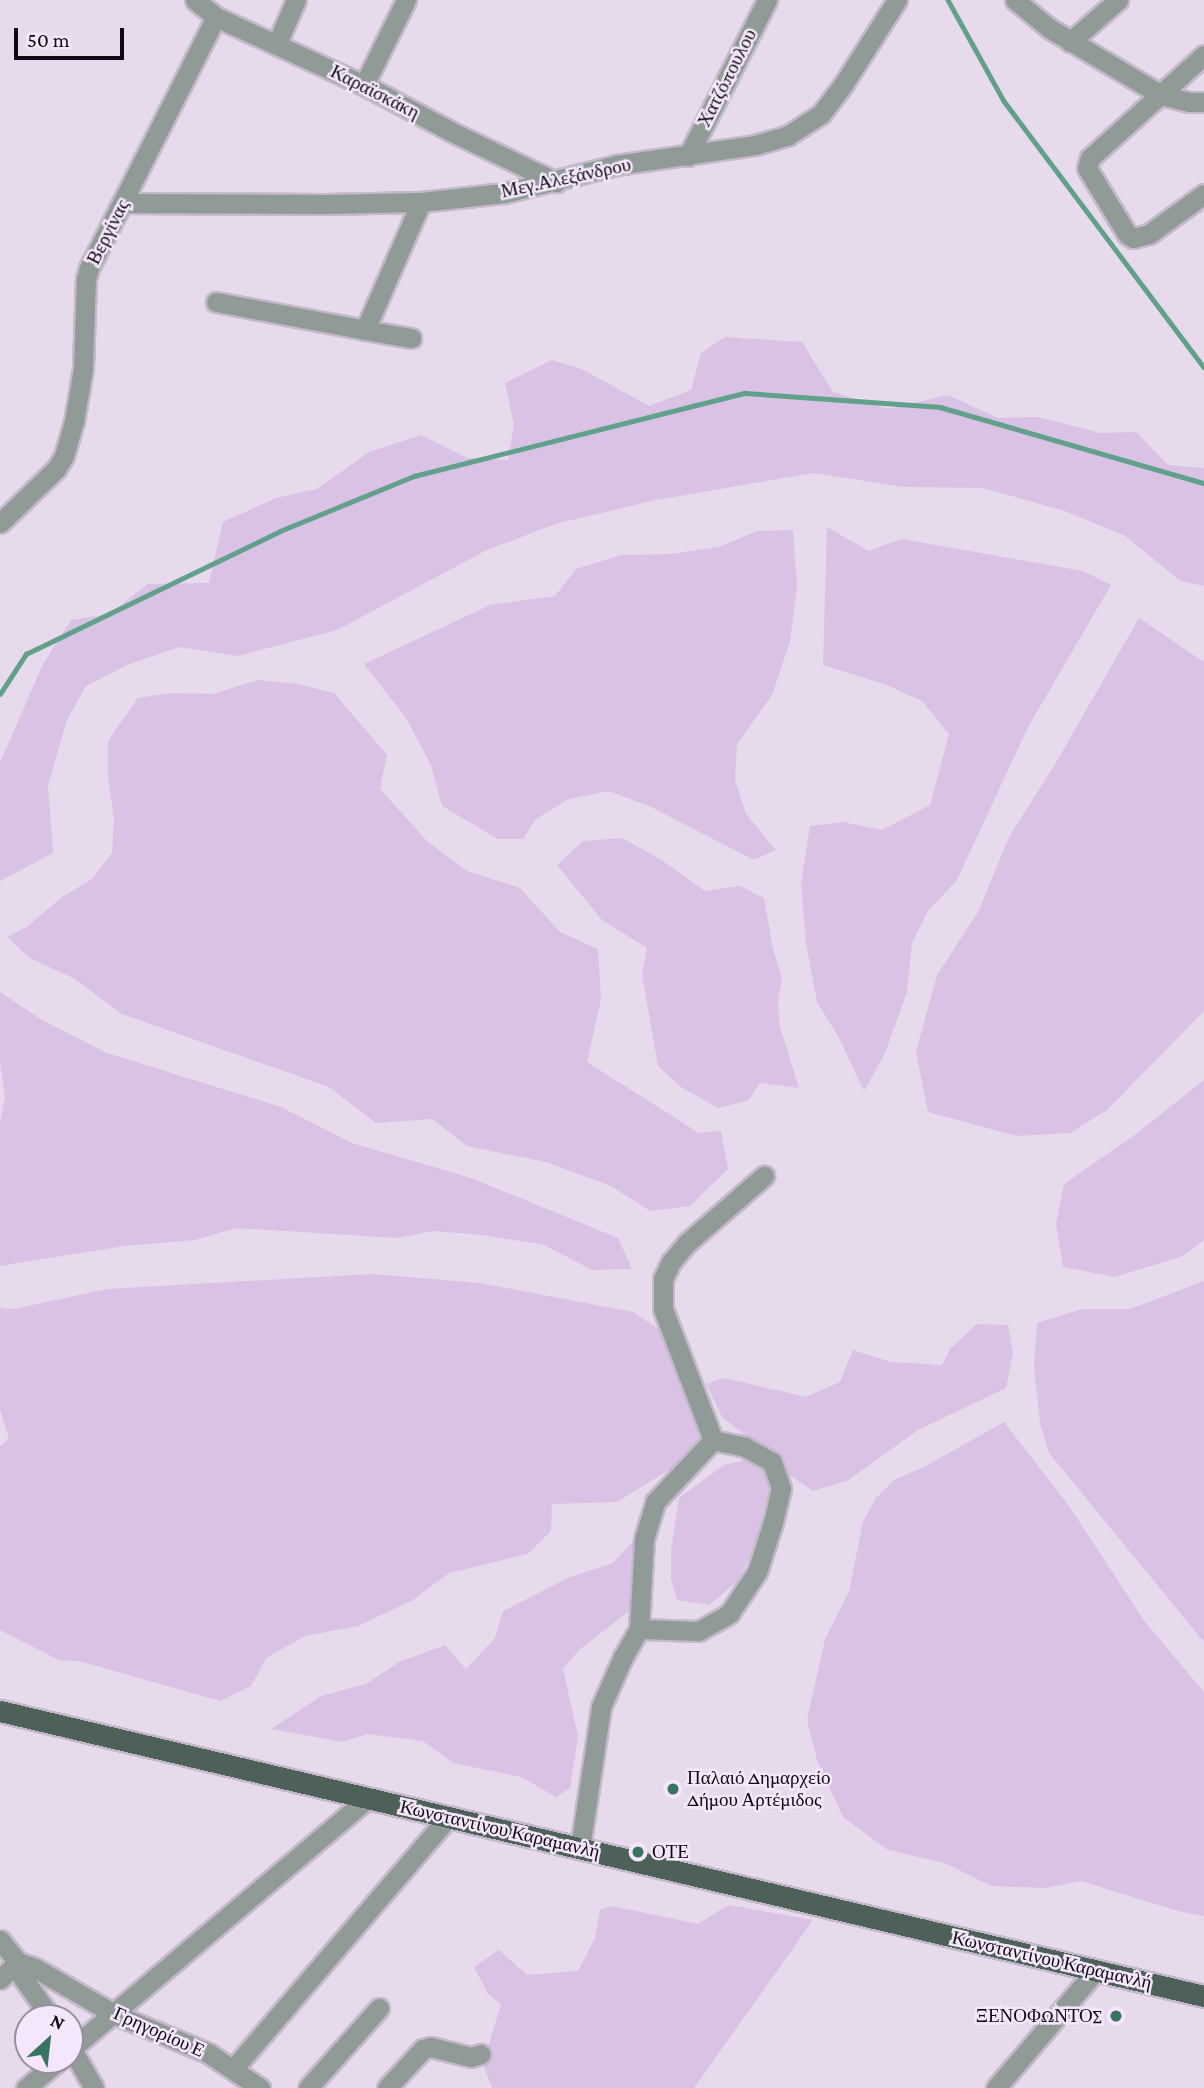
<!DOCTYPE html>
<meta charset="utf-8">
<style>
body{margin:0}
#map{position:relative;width:1204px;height:2088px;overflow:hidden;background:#e7daed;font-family:"Crimson Pro",serif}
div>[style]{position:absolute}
.green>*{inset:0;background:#d9c2e4}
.stream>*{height:4.5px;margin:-2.25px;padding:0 2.25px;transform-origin:2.25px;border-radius:2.25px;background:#61a18a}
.roads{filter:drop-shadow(2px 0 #c4b9ca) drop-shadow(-2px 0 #c4b9ca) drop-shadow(0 2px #c4b9ca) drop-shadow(0 -2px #c4b9ca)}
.minor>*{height:19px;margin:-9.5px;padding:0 9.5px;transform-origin:9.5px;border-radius:9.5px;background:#909a96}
.major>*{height:21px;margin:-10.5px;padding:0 10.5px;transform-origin:10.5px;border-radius:10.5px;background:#4e6159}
.dots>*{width:19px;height:19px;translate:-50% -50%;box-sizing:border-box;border:4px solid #f4e7fb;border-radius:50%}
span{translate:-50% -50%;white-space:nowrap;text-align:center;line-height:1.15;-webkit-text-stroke:5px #f4e7fb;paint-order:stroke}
.street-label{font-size:19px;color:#0f0a11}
.poi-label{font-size:19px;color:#0f0a11}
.left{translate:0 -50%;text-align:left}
.right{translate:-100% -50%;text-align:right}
.north{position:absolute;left:14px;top:2004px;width:70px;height:70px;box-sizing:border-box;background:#f4e7fb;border:2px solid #988f9d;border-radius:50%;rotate:27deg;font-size:19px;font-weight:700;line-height:28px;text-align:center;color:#0f0a11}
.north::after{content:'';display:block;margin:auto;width:24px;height:32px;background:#387561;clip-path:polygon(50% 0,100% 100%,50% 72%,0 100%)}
.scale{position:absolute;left:14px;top:28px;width:110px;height:32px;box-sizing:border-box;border:4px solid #0f0a11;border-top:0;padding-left:9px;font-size:21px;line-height:24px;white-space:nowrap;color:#0f0a11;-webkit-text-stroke:5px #f4e7fb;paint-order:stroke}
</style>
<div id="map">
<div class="green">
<div style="clip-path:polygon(725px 337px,802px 342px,833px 392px,888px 409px,948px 395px,998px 418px,1038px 417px,1100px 433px,1136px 432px,1168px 465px,1204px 468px,1204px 586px,1181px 581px,1125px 536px,1065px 511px,983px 488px,904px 487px,813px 473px,656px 500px,555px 524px,485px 551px,337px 630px,238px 656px,179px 647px,127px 665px,86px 686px,67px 720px,48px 785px,53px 853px,0 881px,0 763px,43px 664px,71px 620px,109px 614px,148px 584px,209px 583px,223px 522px,276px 498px,317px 489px,369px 452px,421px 435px,467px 458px,508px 460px,514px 425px,505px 383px,552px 360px,582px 369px,649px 406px,691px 390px,701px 353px)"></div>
<div style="clip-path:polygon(827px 527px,869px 551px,901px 539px,1083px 571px,1111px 585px,1028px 727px,957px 880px,928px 911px,912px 943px,907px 992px,885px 1053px,864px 1091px,838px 1036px,817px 1002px,806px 943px,801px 884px,810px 826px,843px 822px,882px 830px,930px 805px,949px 734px,922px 701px,884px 684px,823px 665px)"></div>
<div style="clip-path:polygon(793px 530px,797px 586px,790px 641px,772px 695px,737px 744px,735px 780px,746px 814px,776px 850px,754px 860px,651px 807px,609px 791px,569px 799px,536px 819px,523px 839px,498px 839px,442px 806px,431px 765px,406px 718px,364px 664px,490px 605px,555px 596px,576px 569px,621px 555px,670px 554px,719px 547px,757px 531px)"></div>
<div style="clip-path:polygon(1139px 618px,1204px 662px,1204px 1011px,1107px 1110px,1070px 1133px,1017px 1136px,928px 1112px,916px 1052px,937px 975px,978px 912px,1010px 835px,1054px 766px)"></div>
<div style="clip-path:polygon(258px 680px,298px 684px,334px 693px,387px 755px,380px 789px,427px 841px,467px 871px,520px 888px,560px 932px,598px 949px,601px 999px,587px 1062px,699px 1133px,721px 1131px,728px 1169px,690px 1206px,650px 1211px,611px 1186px,546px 1162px,467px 1146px,432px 1119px,376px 1123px,329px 1087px,122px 1014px,75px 979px,30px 958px,7px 937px,28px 926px,62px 897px,92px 879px,112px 853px,114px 819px,108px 778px,108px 741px,138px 698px,170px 693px,213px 694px)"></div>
<div style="clip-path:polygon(622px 838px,660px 859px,705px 891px,740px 886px,764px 898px,773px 949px,782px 979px,778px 1001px,780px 1027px,799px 1088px,760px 1083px,749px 1100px,718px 1108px,681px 1087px,658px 1066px,642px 974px,647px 948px,602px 920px,557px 865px,583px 841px)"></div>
<div style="clip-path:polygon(0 992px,42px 1020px,107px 1053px,281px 1107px,352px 1143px,471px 1178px,618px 1238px,632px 1269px,592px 1270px,544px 1245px,483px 1235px,433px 1231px,398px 1238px,236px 1228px,195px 1240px,124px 1246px,0 1266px,0 1124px,5px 1097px,0 1061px)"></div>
<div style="clip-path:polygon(1204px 1080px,1204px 1240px,1183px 1256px,1115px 1277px,1063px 1267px,1056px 1224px,1064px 1184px,1132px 1137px)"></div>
<div style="clip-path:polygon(372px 1274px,480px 1283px,633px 1312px,663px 1332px,699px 1422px,703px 1449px,617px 1502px,552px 1504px,551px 1531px,528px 1554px,449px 1573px,413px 1600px,358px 1626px,305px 1636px,266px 1658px,251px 1686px,220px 1701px,79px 1661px,59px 1660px,0 1630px,0 1446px,9px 1439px,0 1409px,0 1308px,14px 1309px,107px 1289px)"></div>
<div style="clip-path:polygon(1204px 1281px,1204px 1642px,1049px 1453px,1040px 1423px,1034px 1366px,1037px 1323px,1082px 1309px,1130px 1309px)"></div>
<div style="clip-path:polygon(977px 1324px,1008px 1325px,1013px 1353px,1006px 1388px,918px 1430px,847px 1481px,813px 1491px,782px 1470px,774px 1457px,722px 1417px,706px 1384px,724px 1378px,806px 1397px,840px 1382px,853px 1350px,891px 1362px,942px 1365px,950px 1349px)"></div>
<div style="clip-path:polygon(1004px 1422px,1069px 1506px,1145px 1622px,1204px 1692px,1204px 1916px,1178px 1911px,1081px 1881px,1046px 1888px,991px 1886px,945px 1863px,888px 1850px,843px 1817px,817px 1760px,807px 1720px,825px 1639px,849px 1592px,863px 1522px,876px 1498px,894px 1480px,924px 1467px)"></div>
<div style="clip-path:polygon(748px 1459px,775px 1470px,761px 1536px,737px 1582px,709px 1605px,677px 1600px,671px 1579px,671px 1551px,679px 1498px,724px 1465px)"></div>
<div style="clip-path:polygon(635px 1539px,632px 1609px,579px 1650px,563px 1669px,578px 1736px,570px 1788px,556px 1797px,521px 1777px,453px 1763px,423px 1741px,367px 1734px,343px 1742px,271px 1729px,321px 1696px,366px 1684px,399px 1662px,445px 1645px,466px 1669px,495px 1638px,503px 1611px,570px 1577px,613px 1563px)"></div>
<div style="clip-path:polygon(728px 1905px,813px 1920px,694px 2088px,492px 2088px,483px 2064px,501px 2004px,488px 1994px,474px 1967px,499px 1950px,527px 1975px,578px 1971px,595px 1938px,600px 1910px,612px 1906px,698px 1924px)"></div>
</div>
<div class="stream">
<div style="left:948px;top:0;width:115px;rotate:61deg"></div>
<div style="left:1004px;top:101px;width:333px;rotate:53.1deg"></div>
<div style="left:0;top:694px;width:48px;rotate:-57deg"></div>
<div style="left:26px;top:654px;width:282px;rotate:-25.8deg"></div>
<div style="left:280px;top:531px;width:145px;rotate:-22.3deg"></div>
<div style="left:414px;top:476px;width:341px;rotate:-14.1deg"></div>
<div style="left:745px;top:393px;width:196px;rotate:4.1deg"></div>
<div style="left:940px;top:407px;width:275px;rotate:16.1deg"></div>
</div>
<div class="roads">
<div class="minor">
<div style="left:195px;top:0;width:27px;rotate:39deg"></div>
<div style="left:216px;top:17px;width:163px;rotate:24.7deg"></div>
<div style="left:364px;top:85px;width:98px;rotate:28.1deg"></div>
<div style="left:450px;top:131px;width:118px;rotate:25.7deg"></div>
<div style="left:1015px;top:0;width:44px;rotate:39.5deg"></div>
<div style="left:1049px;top:28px;width:131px;rotate:30.9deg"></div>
<div style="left:1161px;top:95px;width:29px;rotate:14deg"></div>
<div style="left:1189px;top:102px;width:15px"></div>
<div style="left:1070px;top:42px;width:64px;rotate:-41.2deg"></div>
<div style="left:277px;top:43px;width:47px;rotate:-66.2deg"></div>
<div style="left:1204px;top:55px;width:154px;rotate:137.9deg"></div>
<div style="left:1090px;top:158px;width:10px;rotate:107deg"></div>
<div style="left:1087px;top:168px;width:77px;rotate:58.8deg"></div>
<div style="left:1127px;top:234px;width:7px;rotate:34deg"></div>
<div style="left:1133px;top:238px;width:16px;rotate:-14deg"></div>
<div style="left:1149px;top:234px;width:68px;rotate:-36deg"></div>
<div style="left:364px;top:85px;width:95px;rotate:-63.7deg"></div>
<div style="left:688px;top:156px;width:175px;rotate:-63.1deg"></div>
<div style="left:123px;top:203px;width:202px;rotate:0.3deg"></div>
<div style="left:325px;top:204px;width:96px;rotate:-1.2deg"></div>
<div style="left:421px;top:202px;width:83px;rotate:-6.2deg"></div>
<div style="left:504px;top:193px;width:115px;rotate:-14deg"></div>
<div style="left:616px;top:165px;width:140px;rotate:-8.2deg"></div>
<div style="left:755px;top:145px;width:33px;rotate:-16deg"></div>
<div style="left:787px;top:136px;width:40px;rotate:-32.9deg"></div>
<div style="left:821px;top:114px;width:36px;rotate:-53deg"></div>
<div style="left:843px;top:85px;width:101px;rotate:-57.6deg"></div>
<div style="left:216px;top:302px;width:152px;rotate:10.6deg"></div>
<div style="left:365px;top:330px;width:140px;rotate:-66.4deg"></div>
<div style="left:365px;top:330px;width:47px;rotate:9.9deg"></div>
<div style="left:0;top:523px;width:78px;rotate:-44deg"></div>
<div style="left:56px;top:469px;width:15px;rotate:-58deg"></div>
<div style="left:64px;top:456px;width:35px;rotate:-74deg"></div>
<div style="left:74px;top:422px;width:55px;rotate:-80.5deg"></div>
<div style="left:83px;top:368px;width:89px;rotate:-88.1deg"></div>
<div style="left:86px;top:279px;width:11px;rotate:-75deg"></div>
<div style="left:89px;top:268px;width:281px;rotate:-63.2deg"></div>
<div style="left:713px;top:1440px;width:140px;rotate:-110.9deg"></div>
<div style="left:663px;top:1309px;width:30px;rotate:-90deg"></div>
<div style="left:663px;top:1279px;width:19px;rotate:-65deg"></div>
<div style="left:671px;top:1262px;width:26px;rotate:-50deg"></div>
<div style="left:688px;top:1242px;width:101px;rotate:-41deg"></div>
<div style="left:580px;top:1848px;width:143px;rotate:-81.5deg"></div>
<div style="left:601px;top:1707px;width:55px;rotate:-66.3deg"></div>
<div style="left:623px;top:1657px;width:32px;rotate:-60deg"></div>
<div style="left:639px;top:1629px;width:90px;rotate:-86.8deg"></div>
<div style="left:644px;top:1539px;width:39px;rotate:-73deg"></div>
<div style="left:655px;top:1502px;width:85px;rotate:-46.9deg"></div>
<div style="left:713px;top:1440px;width:33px;rotate:12deg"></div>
<div style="left:745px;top:1447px;width:31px;rotate:29deg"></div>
<div style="left:772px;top:1462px;width:28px;rotate:71deg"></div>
<div style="left:781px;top:1488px;width:35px;rotate:103deg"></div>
<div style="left:773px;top:1522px;width:52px;rotate:107.7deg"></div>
<div style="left:757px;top:1572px;width:50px;rotate:123.7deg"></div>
<div style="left:729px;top:1614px;width:35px;rotate:151deg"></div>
<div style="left:698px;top:1631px;width:59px;rotate:-178.1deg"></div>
<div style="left:0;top:1940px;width:28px;rotate:51deg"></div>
<div style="left:18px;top:1962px;width:17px;rotate:73deg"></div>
<div style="left:23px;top:1978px;width:49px;rotate:55deg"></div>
<div style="left:0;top:1979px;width:25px;rotate:-43deg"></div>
<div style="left:18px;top:1962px;width:18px;rotate:19deg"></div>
<div style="left:35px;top:1968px;width:91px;rotate:30.2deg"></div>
<div style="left:114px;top:2014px;width:102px;rotate:22.5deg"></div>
<div style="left:208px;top:2053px;width:63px;rotate:33.9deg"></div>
<div style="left:70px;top:2046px;width:48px;rotate:60.3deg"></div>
<div style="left:70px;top:2050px;width:390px;rotate:-40.2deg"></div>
<div style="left:234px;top:2068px;width:330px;rotate:-49.5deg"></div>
<div style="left:26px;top:2088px;width:43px;rotate:-40.3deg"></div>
<div style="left:308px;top:2088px;width:107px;rotate:-48.4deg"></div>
<div style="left:387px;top:2088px;width:53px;rotate:-47.3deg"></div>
<div style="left:423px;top:2049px;width:8px;rotate:-14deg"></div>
<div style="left:431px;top:2047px;width:41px;rotate:14deg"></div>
<div style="left:471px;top:2057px;width:10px;rotate:-17deg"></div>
<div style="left:996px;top:2088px;width:155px;rotate:-49.7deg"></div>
</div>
<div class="major">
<div style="left:0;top:1711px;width:1237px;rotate:13.32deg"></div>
</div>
</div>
<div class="dots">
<div style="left:673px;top:1789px;background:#387561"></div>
<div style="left:638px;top:1852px;background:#387561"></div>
<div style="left:1116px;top:2016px;background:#387561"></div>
</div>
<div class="street-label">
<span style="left:727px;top:78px;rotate:-63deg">Χατζόπουλου</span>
<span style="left:375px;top:92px;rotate:27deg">Καραϊσκάκη</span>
<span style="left:566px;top:178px;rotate:-12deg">Μεγ.Αλεξάνδρου</span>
<span style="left:108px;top:232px;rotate:-63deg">Βεργίνας</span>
<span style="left:500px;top:1829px;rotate:13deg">Κωνσταντίνου Καραμανλή</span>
<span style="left:1052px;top:1960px;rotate:13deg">Κωνσταντίνου Καραμανλή</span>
<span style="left:159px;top:2032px;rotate:24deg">Γρηγορίου Ε</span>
</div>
<div class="poi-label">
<span class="left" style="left:687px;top:1789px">Παλαιό Δημαρχείο<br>Δήμου Αρτέμιδος</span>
<span class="left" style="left:652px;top:1852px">ΟΤΕ</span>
<span class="right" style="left:1102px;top:2016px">ΞΕΝΟΦΩΝΤΟΣ</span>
</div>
<div class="north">N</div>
<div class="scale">50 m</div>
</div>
